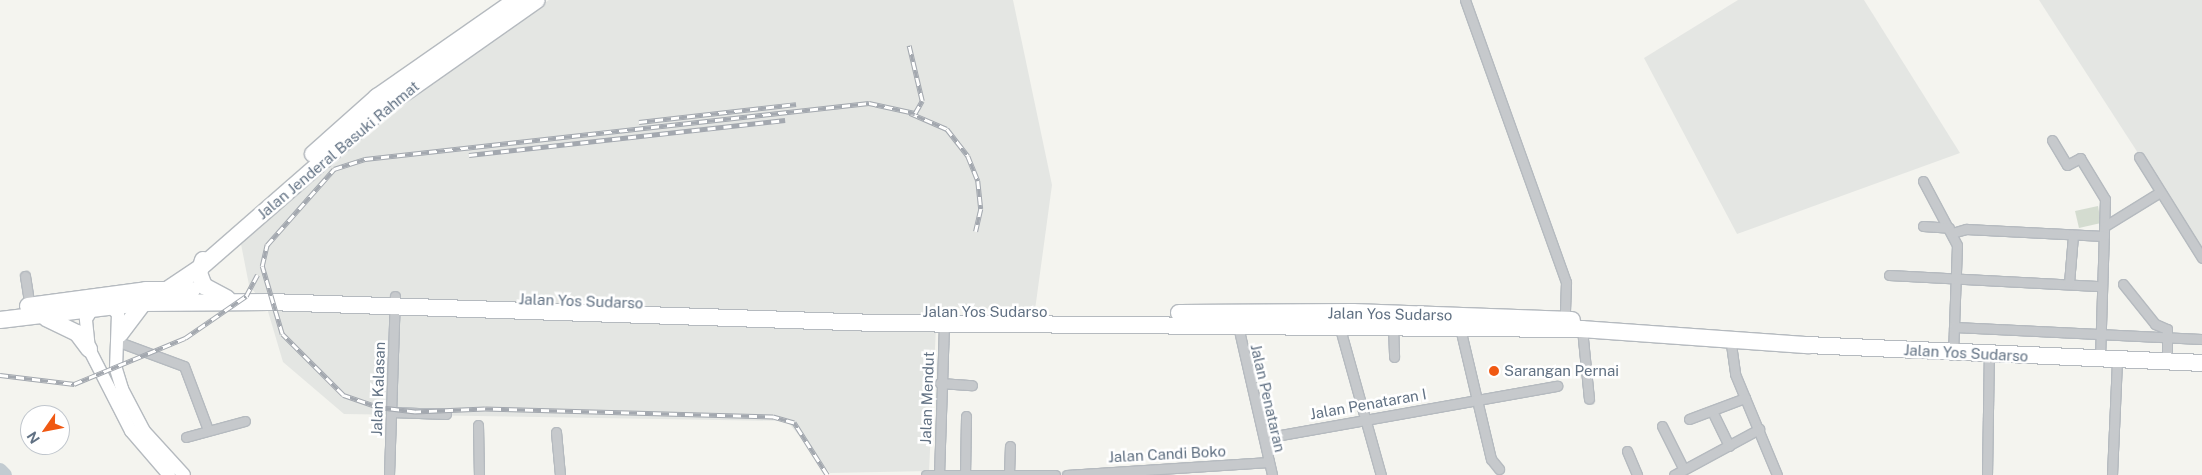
<!DOCTYPE html>
<style>
body{margin:0}
#map{position:relative;width:2202px;height:475px;overflow:hidden;background:#f4f4ef;font-family:"Public Sans",sans-serif}
div>[style]{position:absolute}
.built>*{inset:0;background:#e4e6e3}
.green>*{inset:0;background:#d4dcd0}
.river>*{height:14px;margin:-7px;padding:0 7px;transform-origin:7px;border-radius:7px;background:#c2cbd1}
.roads{filter:drop-shadow(1px 0 #b5babf) drop-shadow(-1px 0 #b5babf) drop-shadow(0 1px #b5babf) drop-shadow(0 -1px #b5babf)}
.street>*{height:9px;margin:-4.5px;padding:0 4.5px;transform-origin:4.5px;border-radius:4.5px;background:#c6c9cc}
.secondary>*{height:12px;margin:-6px;padding:0 6px;transform-origin:6px;border-radius:6px;background:#fff}
.highway>*{height:16px;margin:-8px;padding:0 8px;transform-origin:8px;border-radius:8px;background:#fff}
.rail>*{height:4.5px;margin-top:-2.25px;transform-origin:0;background:repeating-linear-gradient(90deg,#fff 0 8px,#a3a8af 0 16px);box-sizing:border-box;border-block:1px solid #a3a8af}
.dots>*{width:14px;height:14px;translate:-50% -50%;box-sizing:border-box;border:2px solid #fff;border-radius:50%}
span{translate:-50% -50%;white-space:nowrap;text-align:center;line-height:1.15;-webkit-text-stroke:5px #fff;paint-order:stroke}
.street-label{font-size:15px;color:#617183}
.poi-label{font-size:15px;color:#617183}
.left{translate:0 -50%;text-align:left}
.north{position:absolute;left:20px;top:405px;width:50px;height:50px;box-sizing:border-box;background:#fff;border:1px solid #c0c6cd;border-radius:50%;rotate:237deg;font-size:14px;font-weight:700;line-height:20px;text-align:center;color:#617183}
.north::after{content:'';display:block;margin:auto;width:18px;height:22px;background:#f05913;clip-path:polygon(50% 0,100% 100%,50% 72%,0 100%)}
</style>
<div id="map">
<div class="built">
<div style="clip-path:polygon(549px 0,1013px 0,1052px 185px,1035px 310px,937px 307px,929px 471px,830px 473px,787px 421px,344px 414px,283px 362px,267px 308px,249px 285px,240px 239px,374px 123px)"></div>
<div style="clip-path:polygon(1738px 0,1864px 0,1960px 153px,1737px 234px,1644px 58px)"></div>
<div style="clip-path:polygon(2039px 0,2202px 0,2202px 252px)"></div>
</div>
<div class="green">
<div style="clip-path:polygon(2098px 206px,2101px 223px,2079px 228px,2075px 211px)"></div>
</div>
<div class="river">
<div style="left:0;top:470px;width:7px;rotate:45deg"></div>
</div>
<div class="roads">
<div class="street">
<div style="left:1465px;top:0;width:300px;rotate:70.3deg"></div>
<div style="left:1566px;top:282px;width:38px;rotate:92deg"></div>
<div style="left:2052px;top:140px;width:29px;rotate:59deg"></div>
<div style="left:2067px;top:165px;width:15px;rotate:-28deg"></div>
<div style="left:2080px;top:158px;width:48px;rotate:58.6deg"></div>
<div style="left:2105px;top:199px;width:161px;rotate:91.8deg"></div>
<div style="left:2139px;top:157px;width:119px;rotate:58deg"></div>
<div style="left:1923px;top:181px;width:72px;rotate:62deg"></div>
<div style="left:1957px;top:245px;width:107px;rotate:92.1deg"></div>
<div style="left:1923px;top:226px;width:26px;rotate:4deg"></div>
<div style="left:2105px;top:226px;width:65px;rotate:-31.7deg"></div>
<div style="left:1952px;top:233px;width:15px;rotate:-16deg"></div>
<div style="left:1966px;top:229px;width:138px;rotate:2.9deg"></div>
<div style="left:1889px;top:275px;width:213px;rotate:3deg"></div>
<div style="left:25px;top:276px;width:30px;rotate:81deg"></div>
<div style="left:2069px;top:283px;width:48px;rotate:-85.2deg"></div>
<div style="left:2123px;top:284px;width:51px;rotate:51.3deg"></div>
<div style="left:2155px;top:324px;width:13px;rotate:23deg"></div>
<div style="left:2167px;top:329px;width:33px;rotate:90deg"></div>
<div style="left:1339px;top:325px;width:156px;rotate:74.4deg"></div>
<div style="left:1393px;top:325px;width:32px;rotate:88deg"></div>
<div style="left:1238px;top:326px;width:153px;rotate:77.1deg"></div>
<div style="left:1954px;top:327px;width:248px;rotate:2.8deg"></div>
<div style="left:1460px;top:328px;width:135px;rotate:76.7deg"></div>
<div style="left:1491px;top:459px;width:13px;rotate:51deg"></div>
<div style="left:1582px;top:329px;width:70px;rotate:84.3deg"></div>
<div style="left:1730px;top:337px;width:37px;rotate:82deg"></div>
<div style="left:1735px;top:374px;width:109px;rotate:67.4deg"></div>
<div style="left:119px;top:342px;width:69px;rotate:20.3deg"></div>
<div style="left:184px;top:366px;width:68px;rotate:69.4deg"></div>
<div style="left:940px;top:383px;width:32px;rotate:4deg"></div>
<div style="left:1712px;top:411px;width:39px;rotate:64deg"></div>
<div style="left:391px;top:412px;width:55px;rotate:2.1deg"></div>
<div style="left:1689px;top:419px;width:60px;rotate:-20.6deg"></div>
<div style="left:478px;top:425px;width:50px;rotate:88.9deg"></div>
<div style="left:1662px;top:426px;width:47px;rotate:63.4deg"></div>
<div style="left:556px;top:432px;width:43px;rotate:84.7deg"></div>
<div style="left:186px;top:437px;width:61px;rotate:-15.2deg"></div>
<div style="left:1264px;top:438px;width:298px;rotate:-10.1deg"></div>
<div style="left:1627px;top:451px;width:26px;rotate:67deg"></div>
<div style="left:1009px;top:474px;width:28px;rotate:-88deg"></div>
<div style="left:389px;top:475px;width:179px;rotate:-88.1deg"></div>
<div style="left:926px;top:475px;width:129px"></div>
<div style="left:939px;top:475px;width:153px;rotate:-88.1deg"></div>
<div style="left:965px;top:475px;width:59px;rotate:-89deg"></div>
<div style="left:1067px;top:475px;width:202px;rotate:-3.7deg"></div>
<div style="left:1674px;top:475px;width:97px;rotate:-28.4deg"></div>
<div style="left:1987px;top:475px;width:121px;rotate:-89.1deg"></div>
<div style="left:2112px;top:475px;width:115px;rotate:-87.5deg"></div>
</div>
<div class="secondary">
<div style="left:169px;top:475px;width:58px;rotate:-130.8deg"></div>
<div style="left:131px;top:431px;width:92px;rotate:-117.1deg"></div>
<div style="left:89px;top:349px;width:30px;rotate:-96deg"></div>
<div style="left:86px;top:319px;width:26px;rotate:-58deg"></div>
<div style="left:100px;top:297px;width:25px;rotate:43deg"></div>
<div style="left:118px;top:314px;width:55px;rotate:92.1deg"></div>
<div style="left:116px;top:369px;width:21px;rotate:73deg"></div>
<div style="left:122px;top:389px;width:47px;rotate:62.4deg"></div>
<div style="left:144px;top:431px;width:59px;rotate:47.7deg"></div>
</div>
<div class="highway">
<div style="left:313px;top:154px;width:86px;rotate:-41.7deg"></div>
<div style="left:377px;top:97px;width:169px;rotate:-34.9deg"></div>
<div style="left:203px;top:260px;width:14px;rotate:107deg"></div>
<div style="left:199px;top:273px;width:14px;rotate:69deg"></div>
<div style="left:204px;top:286px;width:26px;rotate:28deg"></div>
<div style="left:167px;top:290px;width:40px;rotate:-34deg"></div>
<div style="left:200px;top:268px;width:247px;rotate:-41.1deg"></div>
<div style="left:386px;top:106px;width:184px;rotate:-35.1deg"></div>
<div style="left:28px;top:306px;width:119px;rotate:-7.7deg"></div>
<div style="left:146px;top:290px;width:46px"></div>
<div style="left:1179px;top:313px;width:174px;rotate:-0.3deg"></div>
<div style="left:1353px;top:312px;width:219px;rotate:2.1deg"></div>
<div style="left:46px;top:318px;width:34px;rotate:26deg"></div>
<div style="left:77px;top:333px;width:20px;rotate:53deg"></div>
<div style="left:0;top:320px;width:142px;rotate:-6.9deg"></div>
<div style="left:141px;top:303px;width:128px;rotate:-0.4deg"></div>
<div style="left:269px;top:302px;width:607px;rotate:1.98deg"></div>
<div style="left:876px;top:323px;width:706px;rotate:0.49deg"></div>
<div style="left:1582px;top:329px;width:226px;rotate:4.1deg"></div>
<div style="left:1807px;top:345px;width:395px;rotate:2.6deg"></div>
<div style="left:120px;top:334px;width:41px;rotate:-52.9deg"></div>
</div>
</div>
<div class="rail">
<div style="left:910px;top:113px;width:40px;rotate:23.4deg"></div>
<div style="left:947px;top:129px;width:34px;rotate:52deg"></div>
<div style="left:968px;top:156px;width:27px;rotate:68deg"></div>
<div style="left:978px;top:181px;width:28px;rotate:84deg"></div>
<div style="left:981px;top:209px;width:23px;rotate:103deg"></div>
<div style="left:639px;top:122px;width:158px;rotate:-6.5deg"></div>
<div style="left:469px;top:155px;width:318px;rotate:-6.3deg"></div>
<div style="left:0;top:375px;width:75px;rotate:6.9deg"></div>
<div style="left:74px;top:384px;width:120px;rotate:-22.5deg"></div>
<div style="left:185px;top:338px;width:74px;rotate:-34.5deg"></div>
<div style="left:246px;top:296px;width:24px;rotate:-62deg"></div>
<div style="left:827px;top:475px;width:62px;rotate:-122.4deg"></div>
<div style="left:794px;top:423px;width:22px;rotate:-164deg"></div>
<div style="left:773px;top:417px;width:288px;rotate:-178.4deg"></div>
<div style="left:485px;top:409px;width:70px;rotate:177.5deg"></div>
<div style="left:415px;top:412px;width:35px;rotate:-173deg"></div>
<div style="left:380px;top:408px;width:39px;rotate:-161deg"></div>
<div style="left:343px;top:395px;width:86px;rotate:-135deg"></div>
<div style="left:282px;top:334px;width:71px;rotate:-106.4deg"></div>
<div style="left:262px;top:266px;width:22px;rotate:-77deg"></div>
<div style="left:267px;top:245px;width:101px;rotate:-48.6deg"></div>
<div style="left:334px;top:169px;width:33px;rotate:-18deg"></div>
<div style="left:365px;top:159px;width:507px;rotate:-6.34deg"></div>
<div style="left:869px;top:103px;width:47px;rotate:12.3deg"></div>
<div style="left:915px;top:113px;width:14px;rotate:-60deg"></div>
<div style="left:922px;top:101px;width:57px;rotate:-103.3deg"></div>
</div>
<div class="dots">
<div style="left:1494px;top:371px;background:#f05913"></div>
</div>
<div class="street-label">
<span style="left:338px;top:150px;rotate:-40deg">Jalan Jenderal Basuki Rahmat</span>
<span style="left:581px;top:301px;rotate:2deg">Jalan Yos Sudarso</span>
<span style="left:985px;top:312px">Jalan Yos Sudarso</span>
<span style="left:1390px;top:314px;rotate:1deg">Jalan Yos Sudarso</span>
<span style="left:1966px;top:353px;rotate:3deg">Jalan Yos Sudarso</span>
<span style="left:378px;top:389px;rotate:-88deg">Jalan Kalasan</span>
<span style="left:927px;top:398px;rotate:-88deg">Jalan Mendut</span>
<span style="left:1268px;top:398px;rotate:77deg">Jalan Penataran</span>
<span style="left:1368px;top:404px;rotate:-10deg">Jalan Penataran I</span>
<span style="left:1167px;top:454px;rotate:-3deg">Jalan Candi Boko</span>
</div>
<div class="poi-label">
<span class="left" style="left:1504px;top:371px">Sarangan Pernai</span>
</div>
<div class="north">N</div>
</div>
